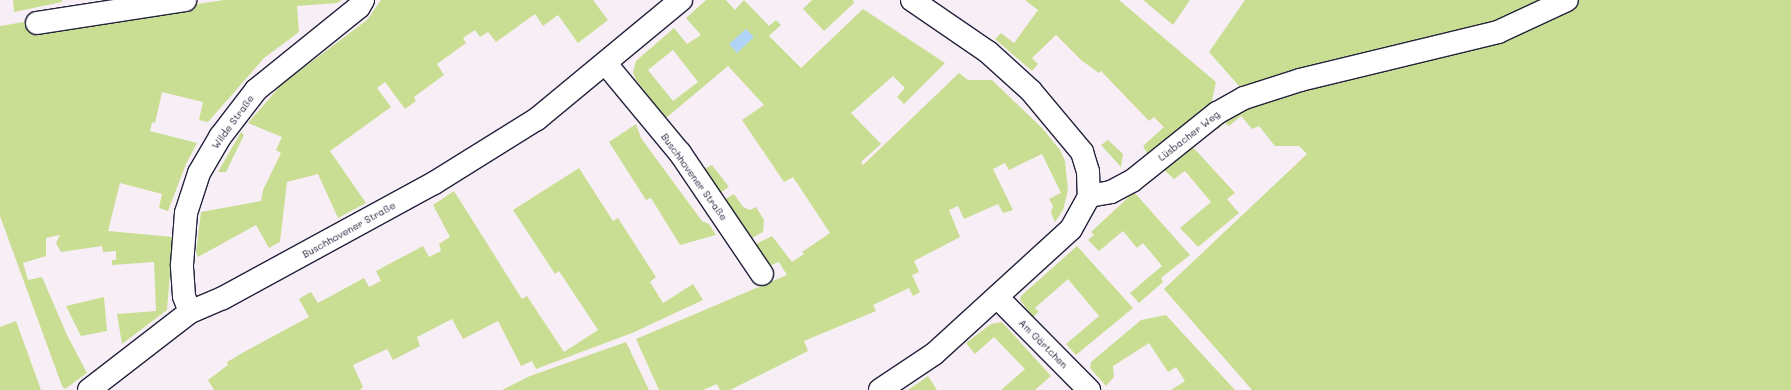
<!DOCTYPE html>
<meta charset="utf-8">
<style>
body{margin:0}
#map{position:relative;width:1791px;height:390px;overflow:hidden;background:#f8eff6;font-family:Mali,sans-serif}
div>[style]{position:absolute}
.green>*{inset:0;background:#c9de93}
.water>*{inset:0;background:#b0d3f8}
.roads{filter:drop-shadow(1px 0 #22223b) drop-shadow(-1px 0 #22223b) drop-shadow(0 1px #22223b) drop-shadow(0 -1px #22223b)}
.minor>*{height:22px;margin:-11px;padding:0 11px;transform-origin:11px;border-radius:11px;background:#fff}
span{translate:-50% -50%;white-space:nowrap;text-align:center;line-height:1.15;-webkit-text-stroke:3px #fff;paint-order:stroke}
.street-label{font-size:10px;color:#22223b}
</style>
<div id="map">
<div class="green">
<div style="clip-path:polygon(13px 0,62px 0,62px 2px,14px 12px)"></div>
<div style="clip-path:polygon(224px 0,342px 0,337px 3px,297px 6px,299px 32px,264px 58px,208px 122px,199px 120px,203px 102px,162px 92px,155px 123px,152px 122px,150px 131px,197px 143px,186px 164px,168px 211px,159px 208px,162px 194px,120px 183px,108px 231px,173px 237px,167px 310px,122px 344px,117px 314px,156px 311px,154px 262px,112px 265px,112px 260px,116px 260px,116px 251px,103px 252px,102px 246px,61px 252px,56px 243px,60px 235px,46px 238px,46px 256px,23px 263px,28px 280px,42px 277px,67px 335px,87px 373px,65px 389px,62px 386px,0 216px,0 26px,36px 20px,137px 13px)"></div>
<div style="clip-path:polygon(381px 0,593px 0,608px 20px,578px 43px,558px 15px,543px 26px,535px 14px,496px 42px,488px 32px,480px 37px,475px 30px,463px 38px,466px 43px,437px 64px,444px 75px,414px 97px,416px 101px,405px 109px,385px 82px,377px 88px,391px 107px,330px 151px,366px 203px,338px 218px,318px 174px,287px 182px,280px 242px,269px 248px,256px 225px,198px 257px,196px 252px,201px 212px,261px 201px,263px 190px,281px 153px,276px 150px,282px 137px,248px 123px,282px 84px,367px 20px)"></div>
<div style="clip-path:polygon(evenodd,706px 0,726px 0,735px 10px,744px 0,769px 26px,776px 20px,781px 25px,769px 36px,801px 68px,863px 9px,945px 63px,904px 104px,897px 97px,905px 88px,893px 76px,851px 113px,881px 144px,861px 162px,863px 165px,959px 73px,968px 80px,992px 80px,1042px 128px,1060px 150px,1065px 161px,1068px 190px,1063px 210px,1055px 222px,1051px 213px,1053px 206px,1049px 199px,1061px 193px,1042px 154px,1009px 170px,1005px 163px,993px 169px,1013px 210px,1003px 213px,998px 204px,964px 219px,958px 206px,949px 210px,960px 237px,914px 261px,919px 272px,912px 275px,920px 292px,913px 296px,909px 288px,873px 305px,876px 311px,804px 341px,808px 351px,730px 390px,720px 390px,717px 384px,703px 390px,659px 390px,636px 339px,787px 275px,779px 262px,769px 266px,756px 244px,772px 236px,792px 262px,804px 254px,802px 252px,830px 233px,793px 177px,784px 182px,742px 120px,764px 105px,728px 66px,666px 118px,636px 80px,633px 73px,636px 61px,674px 28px,687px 44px,701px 35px,686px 18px,706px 0,673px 50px,698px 82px,673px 101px,648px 70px,673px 50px)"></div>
<div style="clip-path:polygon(812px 0,853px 0,854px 3px,824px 31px,803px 9px)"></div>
<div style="clip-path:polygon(1025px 0,1119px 0,1216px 82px,1210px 109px,1149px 157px,1143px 146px,1164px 127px,1154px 117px,1149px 121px,1101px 71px,1099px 73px,1081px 60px,1056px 35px,1032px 58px,1038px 64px,1032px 71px,995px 39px,1001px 33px,1014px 43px,1038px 10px)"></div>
<div style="clip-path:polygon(1143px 0,1190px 0,1173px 25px)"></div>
<div style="clip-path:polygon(1245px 0,1791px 0,1791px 390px,1252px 390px,1164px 289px,1307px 154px,1299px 146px,1275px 146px,1259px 126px,1252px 129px,1241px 116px,1229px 126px,1225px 123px,1217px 130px,1213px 123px,1253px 102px,1209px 52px)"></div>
<div style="clip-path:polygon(636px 124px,641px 138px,702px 221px,709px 224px,716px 235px,680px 245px,651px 198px,646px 200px,609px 142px)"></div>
<div style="clip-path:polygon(241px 132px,244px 135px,226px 172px,218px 172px)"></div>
<div style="clip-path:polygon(1108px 140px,1123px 154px,1121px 167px,1101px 145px)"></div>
<div style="clip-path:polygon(1191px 145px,1235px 193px,1227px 199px,1239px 213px,1198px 247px,1180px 228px,1211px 202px,1185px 171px,1174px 179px,1162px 168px)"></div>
<div style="clip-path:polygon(712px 165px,729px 187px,720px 193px,704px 169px)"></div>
<div style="clip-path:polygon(579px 168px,613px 221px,618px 218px,656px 277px,650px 282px,663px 303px,693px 284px,703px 300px,632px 333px,536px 369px,532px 361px,521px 366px,498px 321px,463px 339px,452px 319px,417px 337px,420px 346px,393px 360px,387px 349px,353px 365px,363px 387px,360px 390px,214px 390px,208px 380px,228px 365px,227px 362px,244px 352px,309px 317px,299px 299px,307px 294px,311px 292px,318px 303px,364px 278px,369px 287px,381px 281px,376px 271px,423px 246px,429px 257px,441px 251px,439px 244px,450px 237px,433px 205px,454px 191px,522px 299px,527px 296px,564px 352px,598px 330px,559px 271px,555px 274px,513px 210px)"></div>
<div style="clip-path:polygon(1134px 192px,1190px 255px,1161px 278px,1163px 282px,1139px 303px,1130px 293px,1162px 266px,1143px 243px,1137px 248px,1123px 231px,1099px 251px,1088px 240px,1094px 235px,1091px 232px)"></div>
<div style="clip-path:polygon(734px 194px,743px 207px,750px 210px,756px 207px,764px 220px,763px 232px,752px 238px,725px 199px)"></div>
<div style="clip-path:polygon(1077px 246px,1133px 308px,1076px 355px,1066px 344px,1099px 316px,1068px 279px,1035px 308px,1039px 312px,1033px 317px,1020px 300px,1021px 296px)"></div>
<div style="clip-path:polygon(104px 297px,107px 331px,81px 336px,66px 306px)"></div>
<div style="clip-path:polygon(1166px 315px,1211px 364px,1235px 390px,1171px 390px,1185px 381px,1176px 367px,1168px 372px,1149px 343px,1113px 366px,1114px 377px,1106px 386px,1090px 368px,1091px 362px,1141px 320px)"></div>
<div style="clip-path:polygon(16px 321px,41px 390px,0 390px,0 327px)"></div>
<div style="clip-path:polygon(1002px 322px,1051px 376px,1035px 390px,1001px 390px,1025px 369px,994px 337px,975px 354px,966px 343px,991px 324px)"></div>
<div style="clip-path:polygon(626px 342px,649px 390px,502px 390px,530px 376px)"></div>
<div style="clip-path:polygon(928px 376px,937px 390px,908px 390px)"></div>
</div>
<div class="water">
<div style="clip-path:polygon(746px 29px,754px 37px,737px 53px,729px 44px)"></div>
</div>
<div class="roads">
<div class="minor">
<div style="left:912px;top:0;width:92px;rotate:34.4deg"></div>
<div style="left:988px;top:52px;width:58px;rotate:42.2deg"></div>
<div style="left:1031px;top:91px;width:80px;rotate:50.1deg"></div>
<div style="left:1082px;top:152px;width:21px;rotate:73deg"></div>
<div style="left:1088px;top:172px;width:24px;rotate:88deg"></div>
<div style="left:37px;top:23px;width:150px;rotate:-8.8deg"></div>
<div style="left:606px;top:64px;width:116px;rotate:50.3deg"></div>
<div style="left:680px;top:153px;width:146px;rotate:55.9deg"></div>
<div style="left:1089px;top:196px;width:22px;rotate:-10deg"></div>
<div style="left:1111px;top:192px;width:24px;rotate:-28deg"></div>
<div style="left:1132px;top:181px;width:109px;rotate:-38.7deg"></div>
<div style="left:1217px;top:113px;width:31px;rotate:-29deg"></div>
<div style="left:1244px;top:98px;width:59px;rotate:-17.8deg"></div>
<div style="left:1300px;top:80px;width:204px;rotate:-13.6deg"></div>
<div style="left:1498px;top:32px;width:76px;rotate:-24.9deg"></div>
<div style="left:997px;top:297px;width:131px;rotate:45.3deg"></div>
<div style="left:190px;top:312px;width:17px;rotate:-111deg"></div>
<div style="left:184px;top:296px;width:31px;rotate:-94deg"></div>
<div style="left:182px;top:265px;width:52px;rotate:-85.6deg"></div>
<div style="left:186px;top:213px;width:42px;rotate:-72deg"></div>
<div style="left:199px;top:173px;width:42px;rotate:-59.7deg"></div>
<div style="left:220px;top:137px;width:59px;rotate:-52.5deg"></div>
<div style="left:256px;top:90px;width:132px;rotate:-38.9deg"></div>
<div style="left:359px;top:7px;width:8px;rotate:-60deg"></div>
<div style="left:89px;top:390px;width:128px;rotate:-37.7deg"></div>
<div style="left:190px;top:312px;width:36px;rotate:-23deg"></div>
<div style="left:223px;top:298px;width:240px;rotate:-28.6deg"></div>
<div style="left:434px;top:183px;width:121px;rotate:-31.9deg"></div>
<div style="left:537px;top:119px;width:187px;rotate:-39.6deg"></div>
<div style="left:880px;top:390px;width:65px;rotate:-33.7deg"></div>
<div style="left:934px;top:354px;width:185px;rotate:-42.4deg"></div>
<div style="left:1071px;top:229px;width:38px;rotate:-61deg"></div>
</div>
</div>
<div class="street-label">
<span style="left:233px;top:122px;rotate:-54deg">Wilde Straße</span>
<span style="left:1189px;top:136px;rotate:-38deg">Lüsbacher Weg</span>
<span style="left:694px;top:177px;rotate:54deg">Buschhovener Straße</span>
<span style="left:349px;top:230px;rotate:-29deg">Buschhovener Straße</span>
<span style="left:1043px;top:344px;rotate:45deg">Am Gärtchen</span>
</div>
</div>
